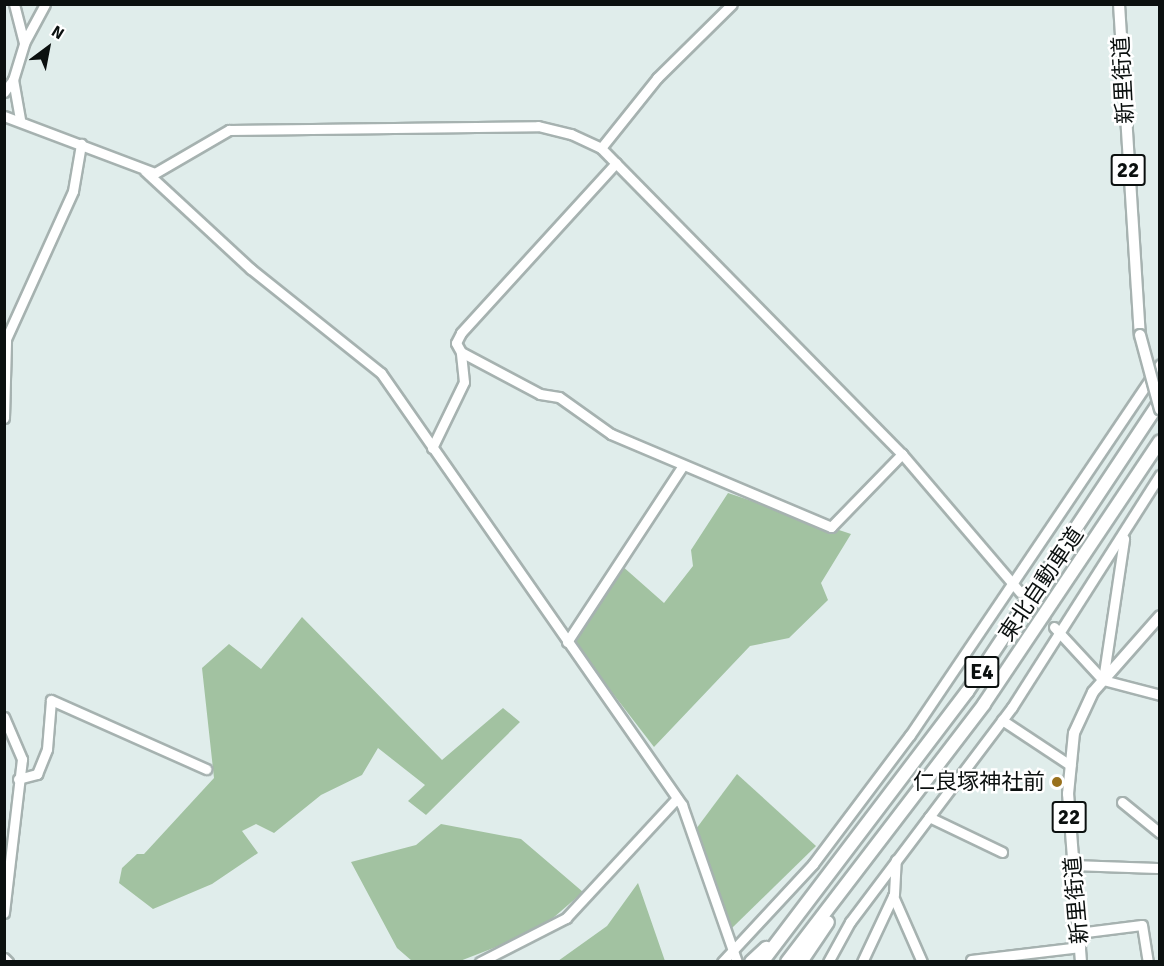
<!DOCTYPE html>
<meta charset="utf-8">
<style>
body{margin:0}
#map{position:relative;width:1164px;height:966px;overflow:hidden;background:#e0edeb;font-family:Signika,"Noto Sans JP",sans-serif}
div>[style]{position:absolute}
.green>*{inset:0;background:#a2c2a1}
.minor-tunnel>*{height:9px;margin-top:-4.5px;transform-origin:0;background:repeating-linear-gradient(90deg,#c0ccca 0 9px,transparent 0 13.5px)}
.roads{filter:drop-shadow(2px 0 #a6b2b0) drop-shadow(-2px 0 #a6b2b0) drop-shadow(0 2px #a6b2b0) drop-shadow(0 -2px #a6b2b0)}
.minor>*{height:9px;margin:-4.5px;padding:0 4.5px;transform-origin:4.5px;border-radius:4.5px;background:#fff}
.major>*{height:10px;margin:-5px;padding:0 5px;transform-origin:5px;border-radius:5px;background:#fff}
.highway>*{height:12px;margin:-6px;padding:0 6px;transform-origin:6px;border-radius:6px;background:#fff}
.bridges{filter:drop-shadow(2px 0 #a6b2b0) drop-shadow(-2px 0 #a6b2b0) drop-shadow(0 2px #a6b2b0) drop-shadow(0 -2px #a6b2b0)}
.major-bridge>*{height:10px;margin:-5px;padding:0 5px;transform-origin:5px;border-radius:5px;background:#fff}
.dots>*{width:16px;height:16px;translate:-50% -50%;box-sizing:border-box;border:3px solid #fff;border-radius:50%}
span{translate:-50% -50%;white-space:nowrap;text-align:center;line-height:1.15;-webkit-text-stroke:5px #fff;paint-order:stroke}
.shield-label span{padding:2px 4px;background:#fff;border:2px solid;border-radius:4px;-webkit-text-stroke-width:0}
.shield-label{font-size:21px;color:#0b100f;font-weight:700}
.street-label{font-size:22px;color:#0b100f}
.poi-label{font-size:22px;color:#0b100f}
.right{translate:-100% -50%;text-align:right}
.frame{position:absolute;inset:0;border:6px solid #0b100f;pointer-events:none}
.north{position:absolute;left:18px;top:18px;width:60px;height:60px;-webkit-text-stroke:4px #fff;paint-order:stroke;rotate:32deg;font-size:16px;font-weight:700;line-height:24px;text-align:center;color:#0b100f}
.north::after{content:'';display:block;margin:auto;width:21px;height:27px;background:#0b100f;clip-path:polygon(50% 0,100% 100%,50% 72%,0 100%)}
</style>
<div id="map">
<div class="green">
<div style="clip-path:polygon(728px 493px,851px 534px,821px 583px,828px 600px,789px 638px,750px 646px,654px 747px,574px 643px,621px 565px,664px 603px,693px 566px,691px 550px)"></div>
<div style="clip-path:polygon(302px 617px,442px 760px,503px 708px,520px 722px,426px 815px,408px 801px,425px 785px,378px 748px,362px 775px,321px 795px,274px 833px,256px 824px,242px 831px,258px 853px,212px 884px,153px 909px,119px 883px,122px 868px,137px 854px,144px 854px,214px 778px,202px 668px,229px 644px,261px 669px)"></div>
<div style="clip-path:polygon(737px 774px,816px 846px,732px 928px,696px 829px)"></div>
<div style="clip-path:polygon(441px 824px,521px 839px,583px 892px,553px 918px,509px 942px,460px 961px,412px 961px,397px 948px,351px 862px,416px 845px)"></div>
<div style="clip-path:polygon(638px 883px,665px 961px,558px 961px,607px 926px)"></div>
</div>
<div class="minor-tunnel">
<div style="left:1024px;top:596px;width:43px;rotate:45.9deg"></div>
</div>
<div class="roads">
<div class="minor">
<div style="left:14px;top:4px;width:40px;rotate:75.6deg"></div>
<div style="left:4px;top:92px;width:15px;rotate:-53deg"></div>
<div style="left:4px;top:116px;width:161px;rotate:20.7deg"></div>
<div style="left:155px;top:173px;width:86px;rotate:-30.2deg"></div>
<div style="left:229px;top:130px;width:309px;rotate:-0.7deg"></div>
<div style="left:538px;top:126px;width:34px;rotate:14deg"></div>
<div style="left:571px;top:134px;width:33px;rotate:25deg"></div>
<div style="left:601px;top:148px;width:429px;rotate:45.5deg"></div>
<div style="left:902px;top:454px;width:182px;rotate:49.5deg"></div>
<div style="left:20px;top:119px;width:40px;rotate:-100deg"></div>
<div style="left:13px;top:80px;width:39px;rotate:-73deg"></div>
<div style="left:24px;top:43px;width:44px;rotate:-61.7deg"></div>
<div style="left:601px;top:148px;width:90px;rotate:-51.3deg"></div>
<div style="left:657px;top:78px;width:105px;rotate:-44.6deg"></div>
<div style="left:616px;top:163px;width:230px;rotate:132.4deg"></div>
<div style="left:461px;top:333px;width:11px;rotate:117deg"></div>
<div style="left:456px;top:343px;width:10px;rotate:61deg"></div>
<div style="left:461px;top:352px;width:89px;rotate:28deg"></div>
<div style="left:540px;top:394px;width:19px;rotate:9deg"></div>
<div style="left:559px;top:397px;width:64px;rotate:35.4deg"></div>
<div style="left:611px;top:434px;width:239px;rotate:22.9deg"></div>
<div style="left:831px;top:527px;width:102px;rotate:-45.8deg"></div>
<div style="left:145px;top:171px;width:144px;rotate:42.8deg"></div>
<div style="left:251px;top:269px;width:166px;rotate:38.7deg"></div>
<div style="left:381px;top:373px;width:527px;rotate:55.13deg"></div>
<div style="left:682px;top:805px;width:166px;rotate:70.7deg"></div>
<div style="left:4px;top:418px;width:79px;rotate:-88.5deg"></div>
<div style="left:6px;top:339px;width:162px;rotate:-65.6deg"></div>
<div style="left:73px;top:191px;width:48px;rotate:-80.3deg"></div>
<div style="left:432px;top:448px;width:73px;rotate:-64.1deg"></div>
<div style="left:464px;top:382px;width:30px;rotate:-96deg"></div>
<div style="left:1054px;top:627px;width:72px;rotate:47.2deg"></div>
<div style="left:1103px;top:680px;width:143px;rotate:-81.5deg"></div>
<div style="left:567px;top:642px;width:209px;rotate:-56.7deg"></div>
<div style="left:1103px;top:680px;width:59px;rotate:14.7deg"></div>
<div style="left:4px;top:717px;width:46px;rotate:66.8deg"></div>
<div style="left:22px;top:759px;width:155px;rotate:96.7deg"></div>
<div style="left:1002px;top:720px;width:82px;rotate:33.5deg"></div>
<div style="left:18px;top:779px;width:20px;rotate:-15deg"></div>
<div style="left:37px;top:774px;width:27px;rotate:-68deg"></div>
<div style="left:47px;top:749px;width:49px;rotate:-85.3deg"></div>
<div style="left:51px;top:700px;width:170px;rotate:24deg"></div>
<div style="left:1122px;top:802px;width:49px;rotate:39.2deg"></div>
<div style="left:929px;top:817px;width:81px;rotate:25.6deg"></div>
<div style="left:1072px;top:865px;width:85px;rotate:2deg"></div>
<div style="left:893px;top:896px;width:72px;rotate:66.3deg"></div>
<div style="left:1078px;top:933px;width:64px;rotate:-7.1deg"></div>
<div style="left:1142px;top:925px;width:37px;rotate:81deg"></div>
<div style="left:4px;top:958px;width:6px;rotate:45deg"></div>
<div style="left:971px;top:960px;width:110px;rotate:-6.8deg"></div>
<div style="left:480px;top:962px;width:97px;rotate:-27.1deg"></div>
<div style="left:566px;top:918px;width:163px;rotate:-47.2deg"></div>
<div style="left:722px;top:962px;width:134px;rotate:-47.1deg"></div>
<div style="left:813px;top:864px;width:161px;rotate:-53.1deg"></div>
<div style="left:910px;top:735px;width:447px;rotate:-56deg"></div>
<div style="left:828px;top:962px;width:46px;rotate:-61.2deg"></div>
<div style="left:850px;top:922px;width:269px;rotate:-53deg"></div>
<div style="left:1012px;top:707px;width:275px;rotate:-57.5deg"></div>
<div style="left:862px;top:962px;width:75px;rotate:-64.8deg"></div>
<div style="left:894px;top:894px;width:34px;rotate:-87deg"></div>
</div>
<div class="major">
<div style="left:1119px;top:4px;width:332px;rotate:86.4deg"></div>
<div style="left:1081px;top:962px;width:169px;rotate:-94.4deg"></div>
<div style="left:1068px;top:794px;width:61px;rotate:-84.4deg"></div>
<div style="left:1074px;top:733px;width:45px;rotate:-65.1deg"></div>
<div style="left:1093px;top:692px;width:101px;rotate:-48.6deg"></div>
</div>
<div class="highway">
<div style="left:751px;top:962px;width:21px;rotate:-43deg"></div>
<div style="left:762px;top:962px;width:339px;rotate:-52.8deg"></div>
<div style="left:967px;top:692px;width:348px;rotate:-56.4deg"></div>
<div style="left:787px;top:962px;width:325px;rotate:-52.6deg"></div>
<div style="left:984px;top:704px;width:316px;rotate:-56.2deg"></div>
<div style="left:801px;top:962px;width:48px;rotate:-56deg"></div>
</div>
</div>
<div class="bridges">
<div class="major-bridge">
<div style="left:1140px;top:335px;width:77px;rotate:74.9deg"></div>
</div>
</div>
<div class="dots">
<div style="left:1057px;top:782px;background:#99711d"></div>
</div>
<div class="shield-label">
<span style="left:1128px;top:170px">22</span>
<span style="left:982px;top:672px">E4</span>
<span style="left:1069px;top:817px">22</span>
</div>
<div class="street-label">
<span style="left:1123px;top:80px;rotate:-93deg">新里街道</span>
<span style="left:1041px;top:584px;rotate:-56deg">東北自動車道</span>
<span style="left:1076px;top:900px;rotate:-95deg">新里街道</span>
</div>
<div class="poi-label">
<span class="right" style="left:1045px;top:782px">仁良塚神社前</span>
</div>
<div class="frame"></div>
<div class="north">N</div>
</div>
